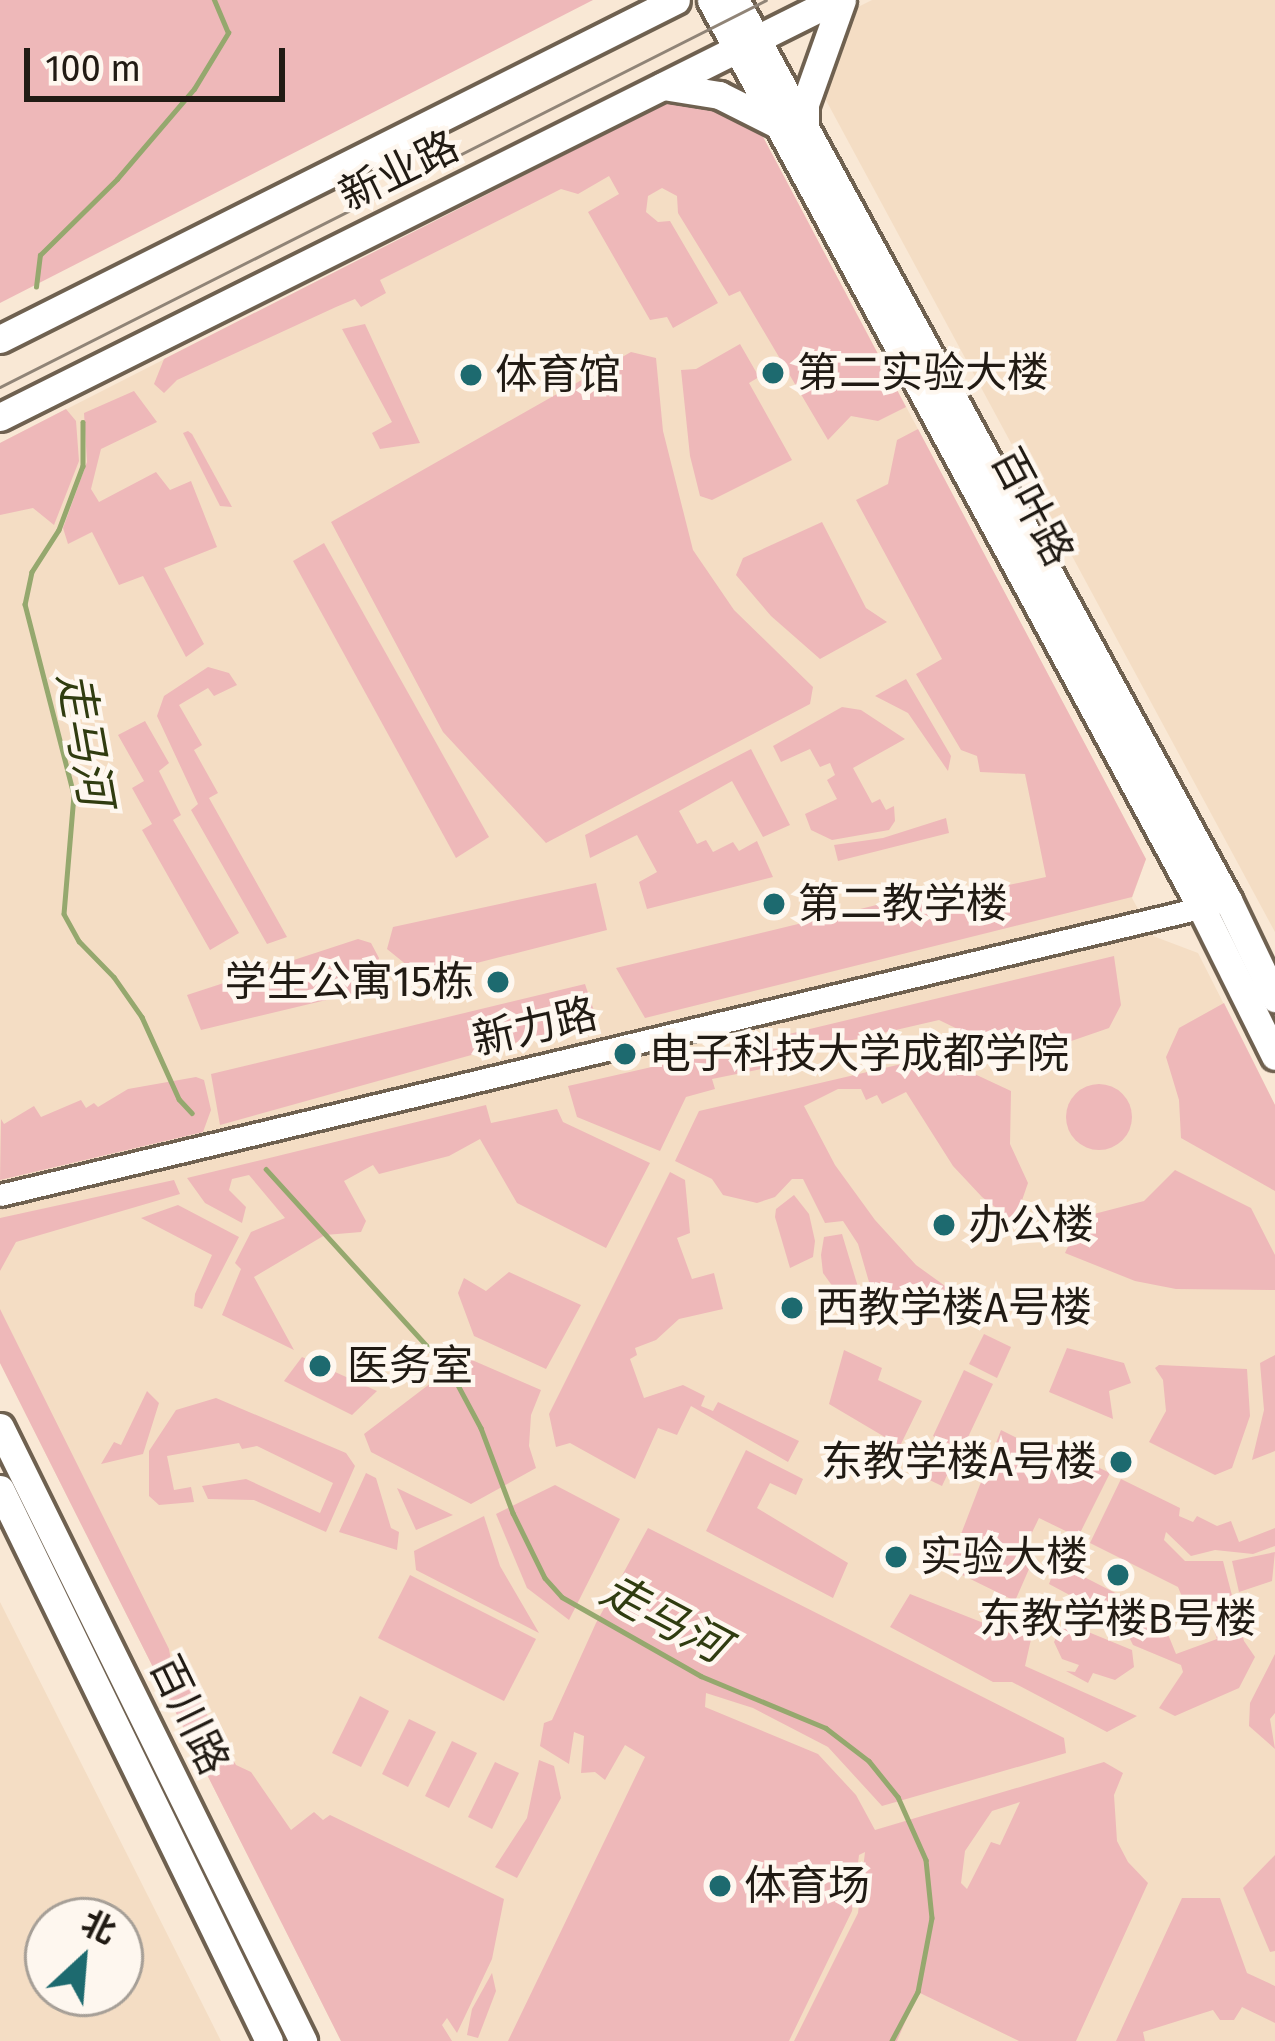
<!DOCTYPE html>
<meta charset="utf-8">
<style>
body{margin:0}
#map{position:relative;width:1275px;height:2041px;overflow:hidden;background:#f9e8d5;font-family:"Fira Sans","Noto Sans SC",sans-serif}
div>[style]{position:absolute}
.built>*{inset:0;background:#f4ddc4}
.green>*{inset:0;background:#eeb8b9}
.round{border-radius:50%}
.stream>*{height:4.5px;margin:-2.25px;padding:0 2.25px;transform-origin:2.25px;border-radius:2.25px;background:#95a86e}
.roads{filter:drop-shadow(3px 0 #6f6150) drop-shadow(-3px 0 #6f6150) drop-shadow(0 3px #6f6150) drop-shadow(0 -3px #6f6150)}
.street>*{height:21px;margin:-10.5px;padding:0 10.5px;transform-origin:10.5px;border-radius:10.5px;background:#fff}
.secondary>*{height:27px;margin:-13.5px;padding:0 13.5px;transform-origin:13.5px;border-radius:13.5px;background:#fff}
.tram>*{height:3px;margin:-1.5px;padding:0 1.5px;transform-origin:1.5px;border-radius:1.5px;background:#908477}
.dots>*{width:33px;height:33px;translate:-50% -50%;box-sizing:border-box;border:6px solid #fef7ef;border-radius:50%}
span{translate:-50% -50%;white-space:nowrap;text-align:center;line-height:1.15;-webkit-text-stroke:9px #fef7ef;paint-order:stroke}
.street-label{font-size:42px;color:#211b14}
.poi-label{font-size:42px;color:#211b14}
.left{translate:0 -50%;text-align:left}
.right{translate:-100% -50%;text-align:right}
.water-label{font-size:45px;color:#303c10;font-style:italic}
.north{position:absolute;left:24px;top:1897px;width:120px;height:120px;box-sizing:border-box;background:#fef7ef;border:3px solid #a69f97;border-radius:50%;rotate:26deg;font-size:33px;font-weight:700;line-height:48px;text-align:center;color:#211b14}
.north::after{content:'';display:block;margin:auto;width:42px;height:54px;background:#1d6a6f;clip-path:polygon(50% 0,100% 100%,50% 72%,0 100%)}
.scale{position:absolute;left:24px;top:48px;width:261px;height:54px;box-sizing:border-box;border:6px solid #211b14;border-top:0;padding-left:15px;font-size:36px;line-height:42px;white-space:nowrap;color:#211b14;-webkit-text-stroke:9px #fef7ef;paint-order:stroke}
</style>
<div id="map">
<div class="built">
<div style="clip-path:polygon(872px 0,1275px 0,1275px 932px,821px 91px,848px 12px)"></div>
<div style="clip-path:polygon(686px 93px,753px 118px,1146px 859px,1132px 898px,1153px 936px,1198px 953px,1275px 1105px,1275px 2041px,341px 2041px,0 1363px,0 443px)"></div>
<div style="clip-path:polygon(evenodd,0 1602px,221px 2041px,0 2041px,0 1602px,48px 1921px,120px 1921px,120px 1993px,48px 1993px,48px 1921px)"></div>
</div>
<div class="green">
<div style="clip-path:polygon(0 0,593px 0,0 303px)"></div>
<div style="clip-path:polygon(686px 93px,753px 118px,906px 407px,878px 421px,851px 416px,828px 440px,740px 291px,729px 296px,678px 213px,677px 196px,662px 188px,648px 196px,646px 212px,658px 222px,670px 221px,718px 303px,673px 328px,667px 317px,650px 320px,588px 212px,619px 194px,609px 176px,578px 194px,561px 189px,380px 280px,386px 293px,361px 307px,355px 299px,336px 307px,177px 380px,164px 393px,154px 384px,164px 359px)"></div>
<div style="clip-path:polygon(365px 324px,420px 443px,380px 449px,372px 433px,392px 422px,342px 329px)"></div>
<div style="clip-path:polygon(740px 344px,759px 377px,749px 383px,792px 460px,712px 500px,700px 496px,690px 456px,681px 370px,696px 369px)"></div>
<div style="clip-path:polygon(631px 352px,656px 358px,663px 431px,693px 550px,734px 610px,813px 687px,810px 704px,546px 843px,443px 732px,331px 522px)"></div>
<div style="clip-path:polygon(134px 391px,157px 422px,101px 449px,91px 489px,99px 502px,156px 472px,170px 490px,191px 481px,217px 547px,164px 568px,204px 644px,186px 657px,143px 576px,119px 585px,92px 532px,68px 544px,63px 528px,87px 462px,84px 413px)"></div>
<div style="clip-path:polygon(66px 409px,76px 421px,79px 461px,54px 525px,33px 508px,0 515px,0 443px)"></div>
<div style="clip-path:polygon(918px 429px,1146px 859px,1132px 897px,645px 1018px,616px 968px,922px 894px,943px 899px,1046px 877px,1025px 774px,980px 772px,977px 756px,961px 750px,916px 674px,942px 659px,856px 500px,888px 484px,897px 440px)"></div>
<div style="clip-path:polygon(188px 431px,192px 434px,232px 507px,220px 506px,183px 433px)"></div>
<div style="clip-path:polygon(822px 522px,866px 608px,887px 622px,820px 659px,771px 616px,736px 575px,743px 558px)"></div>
<div style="clip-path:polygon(324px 543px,489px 837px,456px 858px,293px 561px)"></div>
<div style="clip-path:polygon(208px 667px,229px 673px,237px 685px,214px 696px,208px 688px,179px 705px,202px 745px,194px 750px,218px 793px,209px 798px,287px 937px,267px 944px,191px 810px,198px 804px,157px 716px,164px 696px)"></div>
<div style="clip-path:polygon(906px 679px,951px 756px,948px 771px,908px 713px,875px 696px)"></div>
<div style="clip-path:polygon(842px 707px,861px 710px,905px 739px,853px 768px,872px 803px,880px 799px,886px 810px,894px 806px,895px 821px,889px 830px,832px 840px,811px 830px,805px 814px,837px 799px,827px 780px,835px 775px,830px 763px,820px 767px,810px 749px,781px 762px,773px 746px)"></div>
<div style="clip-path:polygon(145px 721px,169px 763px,159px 771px,181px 815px,173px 820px,239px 933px,210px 950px,142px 830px,152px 824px,132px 788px,144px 781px,118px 735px)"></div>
<div style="clip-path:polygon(751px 749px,790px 825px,763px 837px,732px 781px,679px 811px,697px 844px,706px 840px,713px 852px,733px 842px,739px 851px,757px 841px,773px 877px,647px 909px,639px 882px,657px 872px,637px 835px,590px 858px,585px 835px)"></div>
<div style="clip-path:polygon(946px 818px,949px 833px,838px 861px,834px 845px,883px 838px)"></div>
<div style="clip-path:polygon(596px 883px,607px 930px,410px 980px,408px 966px,387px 949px,393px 927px)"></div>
<div style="clip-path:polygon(358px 939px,371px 943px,379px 958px,375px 973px,360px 977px,364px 991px,201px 1030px,187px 995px)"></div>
<div style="clip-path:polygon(1114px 956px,1121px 1005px,1109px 1028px,1051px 1048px,1038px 1061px,1028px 1063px,939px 1020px,792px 1054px,789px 1034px)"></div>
<div style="clip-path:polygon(585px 984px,597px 1020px,220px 1125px,211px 1074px)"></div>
<div style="clip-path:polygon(1224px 1003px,1275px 1105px,1275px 1191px,1181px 1138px,1179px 1100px,1166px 1057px,1179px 1028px)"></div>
<div style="clip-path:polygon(775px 1039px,781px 1065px,712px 1079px,715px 1089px,686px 1097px,660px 1151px,577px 1117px,568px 1086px)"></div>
<div style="clip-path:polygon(936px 1056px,1011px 1091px,1010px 1144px,1028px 1183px,1019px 1209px,1030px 1216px,1024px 1229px,982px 1197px,953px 1166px,906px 1092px,882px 1104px,877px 1095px,866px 1100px,861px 1089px,838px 1089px,804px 1106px,835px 1165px,875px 1220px,916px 1265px,952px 1291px,940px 1316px,869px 1282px,858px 1244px,843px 1221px,825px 1223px,803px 1179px,792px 1179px,775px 1197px,757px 1203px,723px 1195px,712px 1179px,675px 1161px,699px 1111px)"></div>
<div style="clip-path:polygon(196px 1077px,204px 1080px,211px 1110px,203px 1132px,0 1180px,1px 1119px,4px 1124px,34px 1106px,41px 1117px,81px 1100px,86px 1108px,94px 1103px,98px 1107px,128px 1089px)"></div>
<div class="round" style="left:1066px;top:1084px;width:66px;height:66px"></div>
<div style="clip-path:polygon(486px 1105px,491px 1123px,557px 1109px,563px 1122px,650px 1163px,606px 1248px,517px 1203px,480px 1139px,449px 1156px,379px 1174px,373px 1165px,344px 1181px,366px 1221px,361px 1232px,325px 1235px,254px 1277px,294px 1350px,222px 1315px,241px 1269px,235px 1263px,251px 1232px,285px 1218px,249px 1175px,232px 1179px,229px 1190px,246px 1207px,242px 1223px,205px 1203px,187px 1178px)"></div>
<div style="clip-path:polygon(1175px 1170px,1251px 1208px,1275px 1255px,1275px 1290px,1176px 1289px,1135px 1281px,1065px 1253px,1072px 1238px,1082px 1241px,1094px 1214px,1144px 1201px)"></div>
<div style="clip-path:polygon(670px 1172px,685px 1180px,690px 1233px,677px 1238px,692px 1279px,714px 1273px,723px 1309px,679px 1319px,656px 1340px,635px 1348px,637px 1355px,630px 1359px,644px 1398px,683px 1385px,705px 1396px,701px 1406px,713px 1411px,718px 1402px,799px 1441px,788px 1462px,691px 1406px,677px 1435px,658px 1428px,635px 1479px,570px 1443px,556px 1447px,549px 1414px)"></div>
<div style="clip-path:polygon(174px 1180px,180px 1194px,16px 1242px,0 1271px,0 1218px)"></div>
<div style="clip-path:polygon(794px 1195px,809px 1214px,815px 1241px,813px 1257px,790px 1268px,775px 1217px,776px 1209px)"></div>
<div style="clip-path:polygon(178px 1205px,239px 1237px,202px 1309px,194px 1306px,195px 1294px,212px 1255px,141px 1218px)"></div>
<div style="clip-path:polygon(842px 1234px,858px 1287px,847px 1292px,833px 1287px,823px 1273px,821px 1255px,824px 1237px)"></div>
<div style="clip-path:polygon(509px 1272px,581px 1305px,546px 1369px,474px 1336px,458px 1293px,464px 1278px,486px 1291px)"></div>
<div style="clip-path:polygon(0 1309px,169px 1649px,175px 1684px,189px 1683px,236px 1765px,251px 1772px,291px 1830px,314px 1812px,323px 1820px,330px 1815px,504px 1899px,492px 1959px,457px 2033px,447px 2018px,442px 2025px,452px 2041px,341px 2041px,0 1363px)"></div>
<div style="clip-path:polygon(984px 1334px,1011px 1347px,997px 1378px,969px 1364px)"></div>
<div style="clip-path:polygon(1067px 1348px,1124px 1363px,1131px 1383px,1109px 1391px,1113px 1419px,1049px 1392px)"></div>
<div style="clip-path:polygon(844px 1350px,882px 1368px,878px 1380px,922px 1401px,900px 1446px,829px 1404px)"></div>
<div style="clip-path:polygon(1275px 1355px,1275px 1451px,1252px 1460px,1264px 1410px,1260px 1363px)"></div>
<div style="clip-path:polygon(302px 1357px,377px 1391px,352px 1415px,284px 1381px)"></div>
<div style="clip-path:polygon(465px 1357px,541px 1390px,531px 1415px,529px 1446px,536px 1468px,471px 1504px,371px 1452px,364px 1434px)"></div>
<div style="clip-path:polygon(1159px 1365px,1247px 1369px,1250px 1416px,1232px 1468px,1215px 1475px,1149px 1442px,1166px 1411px,1163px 1380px,1155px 1368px)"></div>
<div style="clip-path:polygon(964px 1370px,993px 1384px,962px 1450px,933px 1436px)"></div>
<div style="clip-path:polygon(147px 1391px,159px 1403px,143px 1454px,101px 1464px,114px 1442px,121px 1445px)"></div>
<div style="clip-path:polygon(216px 1398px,346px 1453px,355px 1466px,326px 1532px,254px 1500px,208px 1499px,202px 1486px,246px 1479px,320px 1513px,333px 1483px,257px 1446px,242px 1449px,239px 1443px,167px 1456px,174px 1490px,191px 1487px,194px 1502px,159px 1505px,149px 1496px,149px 1451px,176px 1410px)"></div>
<div style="clip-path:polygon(1001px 1430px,1043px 1451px,1048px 1443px,1110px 1473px,1078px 1537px,1039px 1518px,1025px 1547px,1036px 1553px,1015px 1601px,948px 1568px)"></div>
<div style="clip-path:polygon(929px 1443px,956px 1456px,942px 1486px,915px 1473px)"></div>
<div style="clip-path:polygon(746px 1450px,803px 1479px,796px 1495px,770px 1483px,757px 1508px,848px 1563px,833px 1598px,706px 1531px)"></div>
<div style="clip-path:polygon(366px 1473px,376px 1478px,391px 1528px,399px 1532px,397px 1550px,339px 1532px)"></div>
<div style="clip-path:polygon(1121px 1479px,1180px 1508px,1179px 1516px,1193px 1522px,1197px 1516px,1217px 1526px,1231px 1521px,1239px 1542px,1275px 1528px,1275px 1546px,1253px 1554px,1215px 1550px,1191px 1556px,1166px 1532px,1164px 1540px,1185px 1561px,1223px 1561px,1244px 1641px,1255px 1657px,1239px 1688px,1175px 1716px,1159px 1708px,1183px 1672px,1181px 1665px,1133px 1645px,1122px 1623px,1049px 1584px,1057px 1563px,1129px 1600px,1131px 1607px,1159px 1612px,1176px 1654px,1217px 1639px,1214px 1630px,1223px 1625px,1215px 1604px,1207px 1607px,1203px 1597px,1185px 1604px,1178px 1587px,1090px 1543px)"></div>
<div style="clip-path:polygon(555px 1485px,620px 1519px,569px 1620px,527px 1588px,496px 1514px)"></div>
<div style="clip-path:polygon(397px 1488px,453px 1515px,416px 1530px)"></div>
<div style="clip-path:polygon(484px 1516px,500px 1566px,539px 1633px,416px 1570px,414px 1551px)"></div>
<div style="clip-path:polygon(evenodd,648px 1528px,1064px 1738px,1066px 1753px,882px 1806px,828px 1747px,753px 1708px,706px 1693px,705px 1707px,818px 1754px,856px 1795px,875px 1830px,1104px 1762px,1123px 1773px,1114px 1795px,1117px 1841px,1128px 1862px,1148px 1883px,1076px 2041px,1019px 2041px,918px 1992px,897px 2041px,794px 2041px,858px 1913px,865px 1852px,859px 1855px,852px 1911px,789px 2041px,508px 2041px,645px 1757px,625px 1745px,605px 1780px,595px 1772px,581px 1773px,584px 1736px,574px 1732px,569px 1764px,540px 1746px,544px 1723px,552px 1720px,596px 1623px,648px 1528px,1020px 1802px,1000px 1845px,991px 1842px,967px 1889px,961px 1883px,965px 1851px,992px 1811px,1020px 1802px)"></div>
<div style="clip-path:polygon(1275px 1552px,1272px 1581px,1239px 1592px,1232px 1561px)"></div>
<div style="clip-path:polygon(410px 1575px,536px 1639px,504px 1701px,378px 1638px)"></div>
<div style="clip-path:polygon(910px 1594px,1009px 1633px,1034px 1626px,1025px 1666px,1137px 1716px,1107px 1732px,1012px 1682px,993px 1682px,890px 1627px)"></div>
<div style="clip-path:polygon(1064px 1622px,1132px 1650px,1134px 1667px,1115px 1680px,1093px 1673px,1088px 1683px,1066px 1671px,1075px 1672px,1079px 1665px,1062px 1659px,1054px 1642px)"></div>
<div style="clip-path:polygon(1275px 1654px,1275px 1713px,1270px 1719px,1275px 1749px,1249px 1726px,1250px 1703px)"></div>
<div style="clip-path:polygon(360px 1696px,389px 1711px,361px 1767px,332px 1753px)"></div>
<div style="clip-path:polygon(409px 1719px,436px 1732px,408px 1787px,382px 1774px)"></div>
<div style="clip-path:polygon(452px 1741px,477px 1753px,449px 1808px,425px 1796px)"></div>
<div style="clip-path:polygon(539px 1760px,554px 1766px,561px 1798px,517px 1878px,495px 1867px,527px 1818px)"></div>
<div style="clip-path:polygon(495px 1762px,519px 1773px,492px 1829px,468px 1817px)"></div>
<div style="clip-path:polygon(1275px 1855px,1275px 1951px,1270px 1952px,1243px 1888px)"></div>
<div style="clip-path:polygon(1182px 1898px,1220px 1898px,1247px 1973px,1275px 1986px,1275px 2023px,1242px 2007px,1234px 2020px,1220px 2020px,1213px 2010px,1143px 2032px,1145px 2041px,1116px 2041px)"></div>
<div style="clip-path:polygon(492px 1973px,496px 1991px,478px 2038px,467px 2035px,472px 2009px)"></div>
</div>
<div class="stream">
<div style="left:36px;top:287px;width:32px;rotate:-83deg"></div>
<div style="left:40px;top:255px;width:108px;rotate:-44.6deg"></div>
<div style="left:117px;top:179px;width:118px;rotate:-49.5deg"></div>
<div style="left:194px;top:89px;width:66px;rotate:-58.7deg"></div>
<div style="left:228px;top:33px;width:36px;rotate:-113deg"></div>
<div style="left:83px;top:422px;width:44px;rotate:90deg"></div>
<div style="left:83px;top:466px;width:68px;rotate:110.6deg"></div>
<div style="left:59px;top:530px;width:50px;rotate:122.7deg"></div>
<div style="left:32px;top:572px;width:33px;rotate:102deg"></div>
<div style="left:25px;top:604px;width:197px;rotate:75.6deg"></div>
<div style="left:74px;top:795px;width:119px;rotate:94.8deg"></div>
<div style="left:64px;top:914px;width:31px;rotate:61deg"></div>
<div style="left:79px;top:941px;width:50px;rotate:45.8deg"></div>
<div style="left:114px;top:977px;width:49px;rotate:55deg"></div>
<div style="left:142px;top:1017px;width:90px;rotate:65.7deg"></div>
<div style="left:179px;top:1099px;width:19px;rotate:47deg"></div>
<div style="left:266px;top:1169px;width:275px;rotate:47.7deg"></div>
<div style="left:451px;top:1372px;width:64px;rotate:61.8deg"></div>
<div style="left:481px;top:1428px;width:91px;rotate:69.4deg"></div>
<div style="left:513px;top:1513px;width:72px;rotate:63.8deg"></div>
<div style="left:545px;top:1578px;width:25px;rotate:48deg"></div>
<div style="left:562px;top:1597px;width:160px;rotate:29.6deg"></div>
<div style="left:701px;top:1676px;width:135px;rotate:22.6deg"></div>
<div style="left:826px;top:1728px;width:54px;rotate:37.5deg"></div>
<div style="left:869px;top:1761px;width:46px;rotate:51.1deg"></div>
<div style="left:898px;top:1797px;width:69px;rotate:66deg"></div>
<div style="left:926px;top:1860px;width:58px;rotate:84.1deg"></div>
<div style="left:932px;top:1918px;width:75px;rotate:100.7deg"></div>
<div style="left:918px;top:1992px;width:55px;rotate:118deg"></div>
</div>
<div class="roads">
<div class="street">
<div style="left:0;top:1195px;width:1247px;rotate:-13.45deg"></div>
</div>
<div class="secondary">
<div style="left:711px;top:0;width:1033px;rotate:61.62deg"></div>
<div style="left:1202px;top:909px;width:164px;rotate:63.6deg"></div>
<div style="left:735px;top:0;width:1026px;rotate:61.29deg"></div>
<div style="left:1228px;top:900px;width:109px;rotate:64.4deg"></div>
<div style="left:663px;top:86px;width:57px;rotate:9.1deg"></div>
<div style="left:719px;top:95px;width:65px;rotate:26.6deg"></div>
<div style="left:805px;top:132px;width:28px;rotate:-90deg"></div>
<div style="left:805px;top:104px;width:110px;rotate:-70.4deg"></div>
<div style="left:0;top:339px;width:756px;rotate:-26.63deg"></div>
<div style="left:0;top:417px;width:933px;rotate:-26.54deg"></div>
<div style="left:0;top:1427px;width:685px;rotate:63.73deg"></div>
<div style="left:0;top:1489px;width:614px;rotate:64.02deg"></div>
</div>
</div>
<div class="tram">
<div style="left:0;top:387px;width:858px;rotate:-26.8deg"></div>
</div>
<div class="dots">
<div style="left:773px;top:373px;background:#1d6a6f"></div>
<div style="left:471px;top:375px;background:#1d6a6f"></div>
<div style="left:774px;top:904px;background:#1d6a6f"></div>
<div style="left:498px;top:982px;background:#1d6a6f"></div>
<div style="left:625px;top:1054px;background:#1d6a6f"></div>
<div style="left:944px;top:1225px;background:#1d6a6f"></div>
<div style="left:792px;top:1308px;background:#1d6a6f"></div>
<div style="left:320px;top:1366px;background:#1d6a6f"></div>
<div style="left:1121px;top:1462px;background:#1d6a6f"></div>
<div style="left:896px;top:1557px;background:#1d6a6f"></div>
<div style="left:1118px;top:1575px;background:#1d6a6f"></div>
<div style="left:720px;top:1886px;background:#1d6a6f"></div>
</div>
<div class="street-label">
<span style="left:399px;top:171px;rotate:-26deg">新业路</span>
<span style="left:1032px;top:507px;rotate:62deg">百叶路</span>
<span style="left:535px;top:1027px;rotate:-13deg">新力路</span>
<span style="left:189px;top:1715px;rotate:64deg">百川路</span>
</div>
<div class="poi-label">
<span class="left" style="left:797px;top:373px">第二实验大楼</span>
<span class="left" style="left:495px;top:375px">体育馆</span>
<span class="left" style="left:798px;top:904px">第二教学楼</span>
<span class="right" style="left:474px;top:982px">学生公寓15栋</span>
<span class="left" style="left:649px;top:1054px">电子科技大学成都学院</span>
<span class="left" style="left:968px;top:1225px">办公楼</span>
<span class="left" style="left:816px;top:1308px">西教学楼A号楼</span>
<span class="left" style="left:347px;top:1366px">医务室</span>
<span class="right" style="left:1097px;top:1462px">东教学楼A号楼</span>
<span class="left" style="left:920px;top:1557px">实验大楼</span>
<span style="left:1118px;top:1619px">东教学楼B号楼</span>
<span class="left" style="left:744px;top:1886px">体育场</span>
</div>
<div class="water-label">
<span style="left:84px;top:739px;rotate:80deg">走马河</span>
<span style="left:664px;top:1619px;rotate:28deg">走马河</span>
</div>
<div class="north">北</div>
<div class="scale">100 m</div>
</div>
